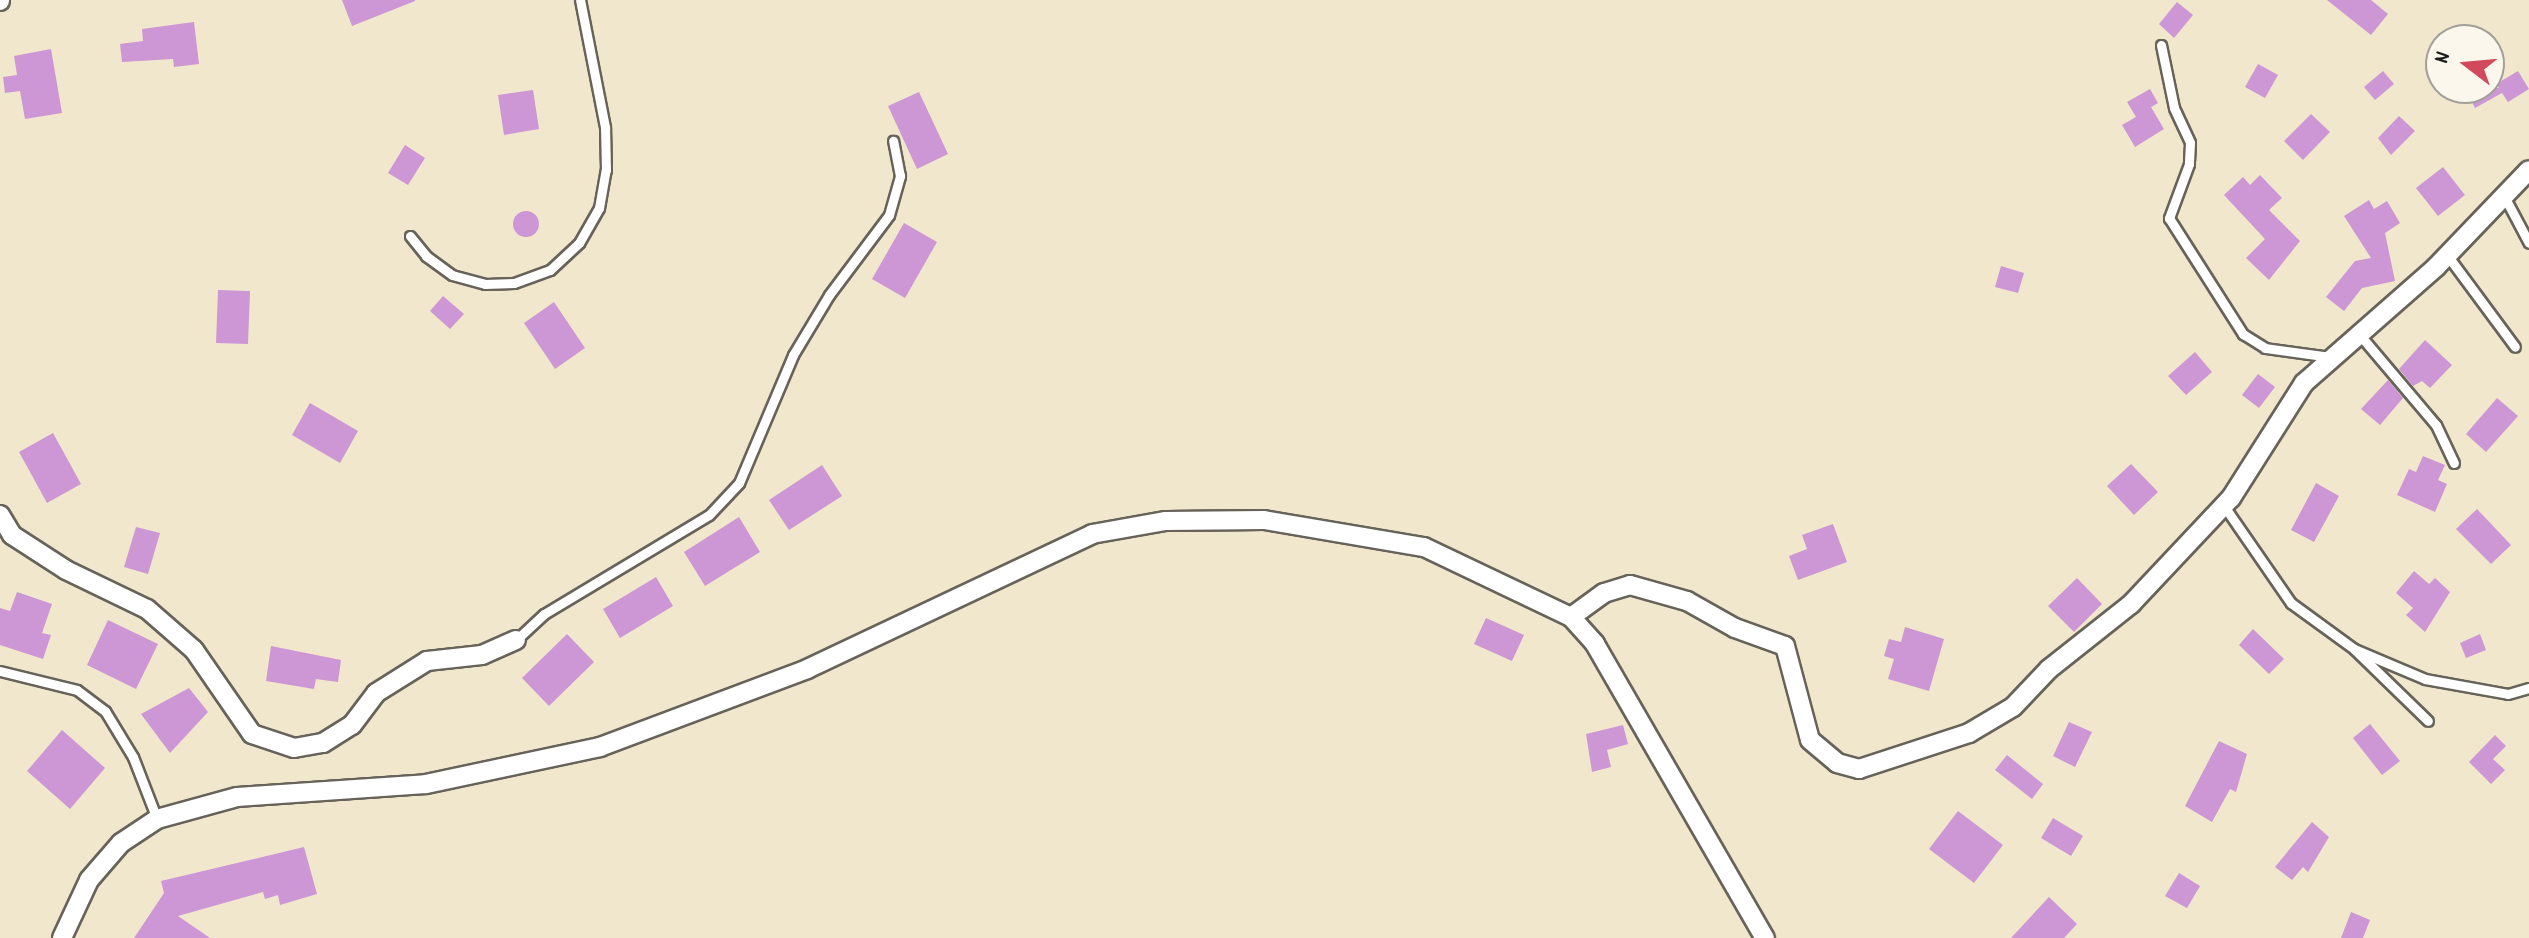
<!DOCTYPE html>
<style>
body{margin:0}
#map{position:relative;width:2529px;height:938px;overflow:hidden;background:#f1e7cd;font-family:Dekko,sans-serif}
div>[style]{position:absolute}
.building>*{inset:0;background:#cc97d4}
.round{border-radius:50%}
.roads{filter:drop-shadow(2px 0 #67635a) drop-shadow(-2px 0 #67635a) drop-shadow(0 2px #67635a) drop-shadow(0 -2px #67635a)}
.lane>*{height:9px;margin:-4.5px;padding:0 4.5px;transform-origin:4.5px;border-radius:4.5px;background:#fff}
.street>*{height:18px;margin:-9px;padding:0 9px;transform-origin:9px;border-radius:9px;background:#fff}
span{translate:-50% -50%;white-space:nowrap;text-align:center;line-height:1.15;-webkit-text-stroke:7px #fbf7ec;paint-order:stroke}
.north{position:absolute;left:2425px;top:24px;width:80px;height:80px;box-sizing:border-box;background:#fbf7ec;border:2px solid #a29f99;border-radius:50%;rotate:286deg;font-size:22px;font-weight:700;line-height:32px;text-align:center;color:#1c1c1c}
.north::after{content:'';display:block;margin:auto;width:28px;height:36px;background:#d1495b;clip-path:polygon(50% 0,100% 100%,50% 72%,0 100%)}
</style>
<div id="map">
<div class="building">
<div style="clip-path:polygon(342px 0,415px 0,415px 1px,352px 26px)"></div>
<div style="clip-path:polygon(2327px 0,2371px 0,2388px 14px,2371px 35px)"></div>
<div style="clip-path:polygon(2177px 2px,2193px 15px,2174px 38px,2159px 24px)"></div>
<div style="clip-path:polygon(194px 22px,199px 64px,174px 67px,173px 59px,122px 62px,120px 44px,143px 41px,142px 29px)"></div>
<div style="clip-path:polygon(51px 49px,62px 113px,25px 119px,20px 91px,5px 93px,3px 77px,17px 75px,14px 56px)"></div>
<div style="clip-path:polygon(2258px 64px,2278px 75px,2265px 98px,2245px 87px)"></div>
<div style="clip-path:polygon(2383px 71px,2394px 84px,2375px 100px,2364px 87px)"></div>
<div style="clip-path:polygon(2518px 71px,2529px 89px,2508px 102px,2502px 93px,2475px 108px,2465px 88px,2499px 88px,2496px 84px)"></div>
<div style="clip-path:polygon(2150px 89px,2158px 103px,2151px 107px,2164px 129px,2135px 147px,2122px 125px,2136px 117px,2127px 102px)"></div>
<div style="clip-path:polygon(533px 90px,539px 129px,504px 135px,498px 95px)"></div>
<div style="clip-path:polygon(919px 92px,948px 154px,917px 169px,888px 106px)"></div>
<div style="clip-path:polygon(2311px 114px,2330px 132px,2303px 160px,2284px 141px)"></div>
<div style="clip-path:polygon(2399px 116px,2415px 131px,2391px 155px,2378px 138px)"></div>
<div style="clip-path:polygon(405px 145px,425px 158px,408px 185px,388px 173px)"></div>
<div style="clip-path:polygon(2443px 167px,2465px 195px,2438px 216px,2416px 188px)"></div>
<div style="clip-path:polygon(2260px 175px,2282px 198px,2269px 210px,2300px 241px,2269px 280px,2246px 258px,2265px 239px,2224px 195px,2243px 177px,2250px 185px)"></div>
<div style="clip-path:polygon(2369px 200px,2374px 209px,2387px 201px,2400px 223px,2385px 233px,2395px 281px,2362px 288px,2344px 311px,2326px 297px,2355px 261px,2371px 258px,2344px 216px)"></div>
<div class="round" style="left:513px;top:211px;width:26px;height:26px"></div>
<div style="clip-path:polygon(904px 223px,937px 242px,905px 298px,872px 279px)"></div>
<div style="clip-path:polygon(2001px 266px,2024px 273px,2018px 293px,1995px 287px)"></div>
<div style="clip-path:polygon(218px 290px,250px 291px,248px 344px,216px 343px)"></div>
<div style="clip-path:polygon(443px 296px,464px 314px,450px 329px,430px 311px)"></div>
<div style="clip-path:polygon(554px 302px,585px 348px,555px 369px,524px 323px)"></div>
<div style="clip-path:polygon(2425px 340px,2452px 365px,2430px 388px,2422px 381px,2413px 386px,2399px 369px)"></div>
<div style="clip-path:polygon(2195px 352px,2212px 372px,2186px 395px,2168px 376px)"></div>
<div style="clip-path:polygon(2258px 374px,2275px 387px,2259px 408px,2242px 395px)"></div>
<div style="clip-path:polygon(2388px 380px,2403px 398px,2380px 425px,2361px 409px)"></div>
<div style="clip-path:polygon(2497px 398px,2518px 416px,2486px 452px,2466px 434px)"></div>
<div style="clip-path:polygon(310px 403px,358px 431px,340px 463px,292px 435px)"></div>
<div style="clip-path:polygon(53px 433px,81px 484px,47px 503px,19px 452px)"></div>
<div style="clip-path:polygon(2423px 456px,2445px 465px,2438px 480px,2447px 484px,2435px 512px,2397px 495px,2409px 469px,2416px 472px)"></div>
<div style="clip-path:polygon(2131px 464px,2158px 492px,2134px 515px,2107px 486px)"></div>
<div style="clip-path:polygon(822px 465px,842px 496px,789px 530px,769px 500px)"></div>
<div style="clip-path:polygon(2316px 483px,2339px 496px,2314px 542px,2291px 530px)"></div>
<div style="clip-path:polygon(2477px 509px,2511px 545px,2491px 564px,2456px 529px)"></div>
<div style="clip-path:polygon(739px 517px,760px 552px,705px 586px,684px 552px)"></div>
<div style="clip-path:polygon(1833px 524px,1847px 562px,1798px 580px,1789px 556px,1807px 549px,1802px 535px)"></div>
<div style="clip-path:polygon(136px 527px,160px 533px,148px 574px,124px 567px)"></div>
<div style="clip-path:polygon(2414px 571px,2429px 584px,2435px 578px,2450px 592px,2425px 632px,2406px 615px,2413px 608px,2396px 593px)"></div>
<div style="clip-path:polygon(656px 577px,673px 606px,620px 638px,603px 609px)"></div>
<div style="clip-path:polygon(2077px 578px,2102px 604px,2074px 632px,2048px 606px)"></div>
<div style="clip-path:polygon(17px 592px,52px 604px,42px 633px,51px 635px,43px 659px,0 645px,0 608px,10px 611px)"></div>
<div style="clip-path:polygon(1486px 618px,1524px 635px,1512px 661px,1474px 644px)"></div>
<div style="clip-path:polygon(108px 620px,158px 644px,136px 689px,87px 665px)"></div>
<div style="clip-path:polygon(1905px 627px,1944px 639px,1929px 691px,1888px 679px,1894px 659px,1884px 656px,1889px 639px,1901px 642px)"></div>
<div style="clip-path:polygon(2253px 629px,2284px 659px,2269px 674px,2239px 645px)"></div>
<div style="clip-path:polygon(567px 634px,594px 662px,549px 706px,522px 678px)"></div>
<div style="clip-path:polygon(2480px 634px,2486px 650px,2466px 658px,2460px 643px)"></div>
<div style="clip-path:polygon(271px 646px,341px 660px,338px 682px,316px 679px,314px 689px,266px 681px)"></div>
<div style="clip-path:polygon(189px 688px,208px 712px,170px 753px,141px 714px)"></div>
<div style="clip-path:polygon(2069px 722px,2092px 732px,2075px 767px,2053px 756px)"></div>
<div style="clip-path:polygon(2370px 724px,2400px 761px,2382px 775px,2353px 738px)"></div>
<div style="clip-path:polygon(1623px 725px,1628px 744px,1607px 750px,1611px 767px,1592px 772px,1586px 734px)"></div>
<div style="clip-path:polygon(62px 730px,105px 768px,70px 809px,27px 771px)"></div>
<div style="clip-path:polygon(2495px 735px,2506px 746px,2493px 759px,2505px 770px,2491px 784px,2469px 762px)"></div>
<div style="clip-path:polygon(2219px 741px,2247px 754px,2236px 792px,2230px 789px,2212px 822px,2185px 806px)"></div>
<div style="clip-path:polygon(2007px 755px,2043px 784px,2032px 799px,1995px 770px)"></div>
<div style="clip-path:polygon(1958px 811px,2003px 845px,1974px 883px,1929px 849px)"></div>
<div style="clip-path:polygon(2053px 818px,2083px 836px,2071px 856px,2041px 838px)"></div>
<div style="clip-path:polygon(2312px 822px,2329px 837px,2308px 872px,2303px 867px,2292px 880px,2275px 867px)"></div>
<div style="clip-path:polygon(304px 847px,317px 894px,280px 905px,278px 895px,265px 899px,263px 892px,178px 916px,210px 938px,134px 938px,164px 893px,161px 881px)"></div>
<div style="clip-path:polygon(2179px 873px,2200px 886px,2187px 908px,2165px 896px)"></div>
<div style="clip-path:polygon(2049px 897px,2077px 924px,2064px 938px,2011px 938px)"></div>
<div style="clip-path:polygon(2351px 912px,2370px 920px,2363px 938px,2341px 938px)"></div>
</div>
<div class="roads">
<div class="lane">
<div style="left:2161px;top:45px;width:64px;rotate:78.3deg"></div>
<div style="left:2174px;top:108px;width:38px;rotate:65deg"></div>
<div style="left:2190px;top:143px;width:21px;rotate:93deg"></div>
<div style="left:2189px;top:164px;width:58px;rotate:110.3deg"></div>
<div style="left:2169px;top:218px;width:138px;rotate:57.5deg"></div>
<div style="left:2243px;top:334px;width:26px;rotate:32deg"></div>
<div style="left:2265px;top:348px;width:67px;rotate:7.8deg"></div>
<div style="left:2504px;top:196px;width:53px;rotate:62deg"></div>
<div style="left:410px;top:236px;width:26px;rotate:51deg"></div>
<div style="left:426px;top:256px;width:32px;rotate:36deg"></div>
<div style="left:452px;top:275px;width:34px;rotate:15deg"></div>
<div style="left:485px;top:284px;width:29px;rotate:-2deg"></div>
<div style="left:514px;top:283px;width:38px;rotate:-20deg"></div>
<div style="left:550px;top:270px;width:40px;rotate:-43deg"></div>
<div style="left:579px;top:243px;width:40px;rotate:-60.3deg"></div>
<div style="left:599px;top:208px;width:39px;rotate:-80deg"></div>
<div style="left:606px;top:170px;width:43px;rotate:-91.3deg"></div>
<div style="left:605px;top:127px;width:129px;rotate:-101.1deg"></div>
<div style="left:2447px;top:255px;width:114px;rotate:53.5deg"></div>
<div style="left:2359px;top:334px;width:119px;rotate:49.8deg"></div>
<div style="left:2436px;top:425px;width:42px;rotate:64.7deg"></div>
<div style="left:2224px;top:506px;width:118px;rotate:55.4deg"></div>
<div style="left:2291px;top:603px;width:78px;rotate:36.1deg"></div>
<div style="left:2354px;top:649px;width:103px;rotate:44.2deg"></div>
<div style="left:516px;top:640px;width:38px;rotate:-43deg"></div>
<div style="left:544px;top:614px;width:192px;rotate:-31deg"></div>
<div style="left:709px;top:515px;width:44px;rotate:-46.8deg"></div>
<div style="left:739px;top:483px;width:139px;rotate:-67.1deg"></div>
<div style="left:793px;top:355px;width:70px;rotate:-59deg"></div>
<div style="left:829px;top:295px;width:100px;rotate:-53.1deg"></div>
<div style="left:889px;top:215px;width:41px;rotate:-74.2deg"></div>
<div style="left:900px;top:176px;width:36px;rotate:-101deg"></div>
<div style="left:2354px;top:649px;width:77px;rotate:22.9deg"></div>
<div style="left:2425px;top:679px;width:84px;rotate:10.2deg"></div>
<div style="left:2508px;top:694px;width:22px;rotate:-16deg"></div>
<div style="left:0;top:671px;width:79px;rotate:13.9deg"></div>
<div style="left:77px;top:690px;width:35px;rotate:37deg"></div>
<div style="left:105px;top:711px;width:54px;rotate:58.7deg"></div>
<div style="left:133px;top:757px;width:66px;rotate:68.8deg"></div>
</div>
<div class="street">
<div style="left:0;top:1px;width:1px;rotate:-90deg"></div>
<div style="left:0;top:515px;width:23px;rotate:59deg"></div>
<div style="left:12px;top:535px;width:64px;rotate:32.9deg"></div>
<div style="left:66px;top:570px;width:90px;rotate:25.7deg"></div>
<div style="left:147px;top:609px;width:62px;rotate:41.1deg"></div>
<div style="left:194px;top:650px;width:102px;rotate:55.4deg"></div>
<div style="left:252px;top:734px;width:44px;rotate:18.4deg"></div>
<div style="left:294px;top:748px;width:29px;rotate:-10deg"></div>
<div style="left:323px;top:743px;width:34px;rotate:-32deg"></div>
<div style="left:352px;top:725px;width:40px;rotate:-53deg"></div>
<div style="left:376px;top:693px;width:60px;rotate:-32.1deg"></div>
<div style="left:427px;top:661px;width:55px;rotate:-6.2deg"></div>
<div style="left:482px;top:655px;width:37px;rotate:-24deg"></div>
<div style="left:1571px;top:617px;width:41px;rotate:-36deg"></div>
<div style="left:1604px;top:593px;width:27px;rotate:-17deg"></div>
<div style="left:1630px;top:585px;width:59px;rotate:15.7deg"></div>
<div style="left:1687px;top:601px;width:55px;rotate:29.4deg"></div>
<div style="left:1735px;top:628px;width:53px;rotate:19.8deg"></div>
<div style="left:1785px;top:646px;width:97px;rotate:75.1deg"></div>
<div style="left:1810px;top:740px;width:35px;rotate:40deg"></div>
<div style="left:1837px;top:763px;width:23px;rotate:15deg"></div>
<div style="left:1859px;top:769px;width:116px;rotate:-18.1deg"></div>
<div style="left:1969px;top:733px;width:51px;rotate:-30.6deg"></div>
<div style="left:2013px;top:707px;width:52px;rotate:-46.5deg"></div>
<div style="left:2049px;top:669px;width:105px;rotate:-38.4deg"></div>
<div style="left:2131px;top:604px;width:146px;rotate:-46.7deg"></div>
<div style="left:2231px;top:498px;width:136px;rotate:-57.6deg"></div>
<div style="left:2304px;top:383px;width:176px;rotate:-41.3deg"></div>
<div style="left:2436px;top:267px;width:134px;rotate:-46.2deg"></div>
<div style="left:62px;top:938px;width:64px;rotate:-65deg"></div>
<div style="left:89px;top:880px;width:49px;rotate:-49.1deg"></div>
<div style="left:121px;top:843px;width:43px;rotate:-33.7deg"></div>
<div style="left:157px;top:819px;width:83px;rotate:-15.4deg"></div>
<div style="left:237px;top:797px;width:189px;rotate:-3.9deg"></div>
<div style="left:426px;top:784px;width:178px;rotate:-12deg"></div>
<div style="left:600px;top:747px;width:221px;rotate:-20.6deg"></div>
<div style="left:807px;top:669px;width:315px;rotate:-25.3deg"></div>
<div style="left:1092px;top:534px;width:75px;rotate:-10deg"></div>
<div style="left:1166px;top:521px;width:98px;rotate:-0.6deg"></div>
<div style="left:1264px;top:520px;width:162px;rotate:9.6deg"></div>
<div style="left:1424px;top:547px;width:163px;rotate:25.5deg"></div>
<div style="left:1571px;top:617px;width:36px;rotate:48deg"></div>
<div style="left:1595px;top:644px;width:340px;rotate:60deg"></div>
</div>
</div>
<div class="north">N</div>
</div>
